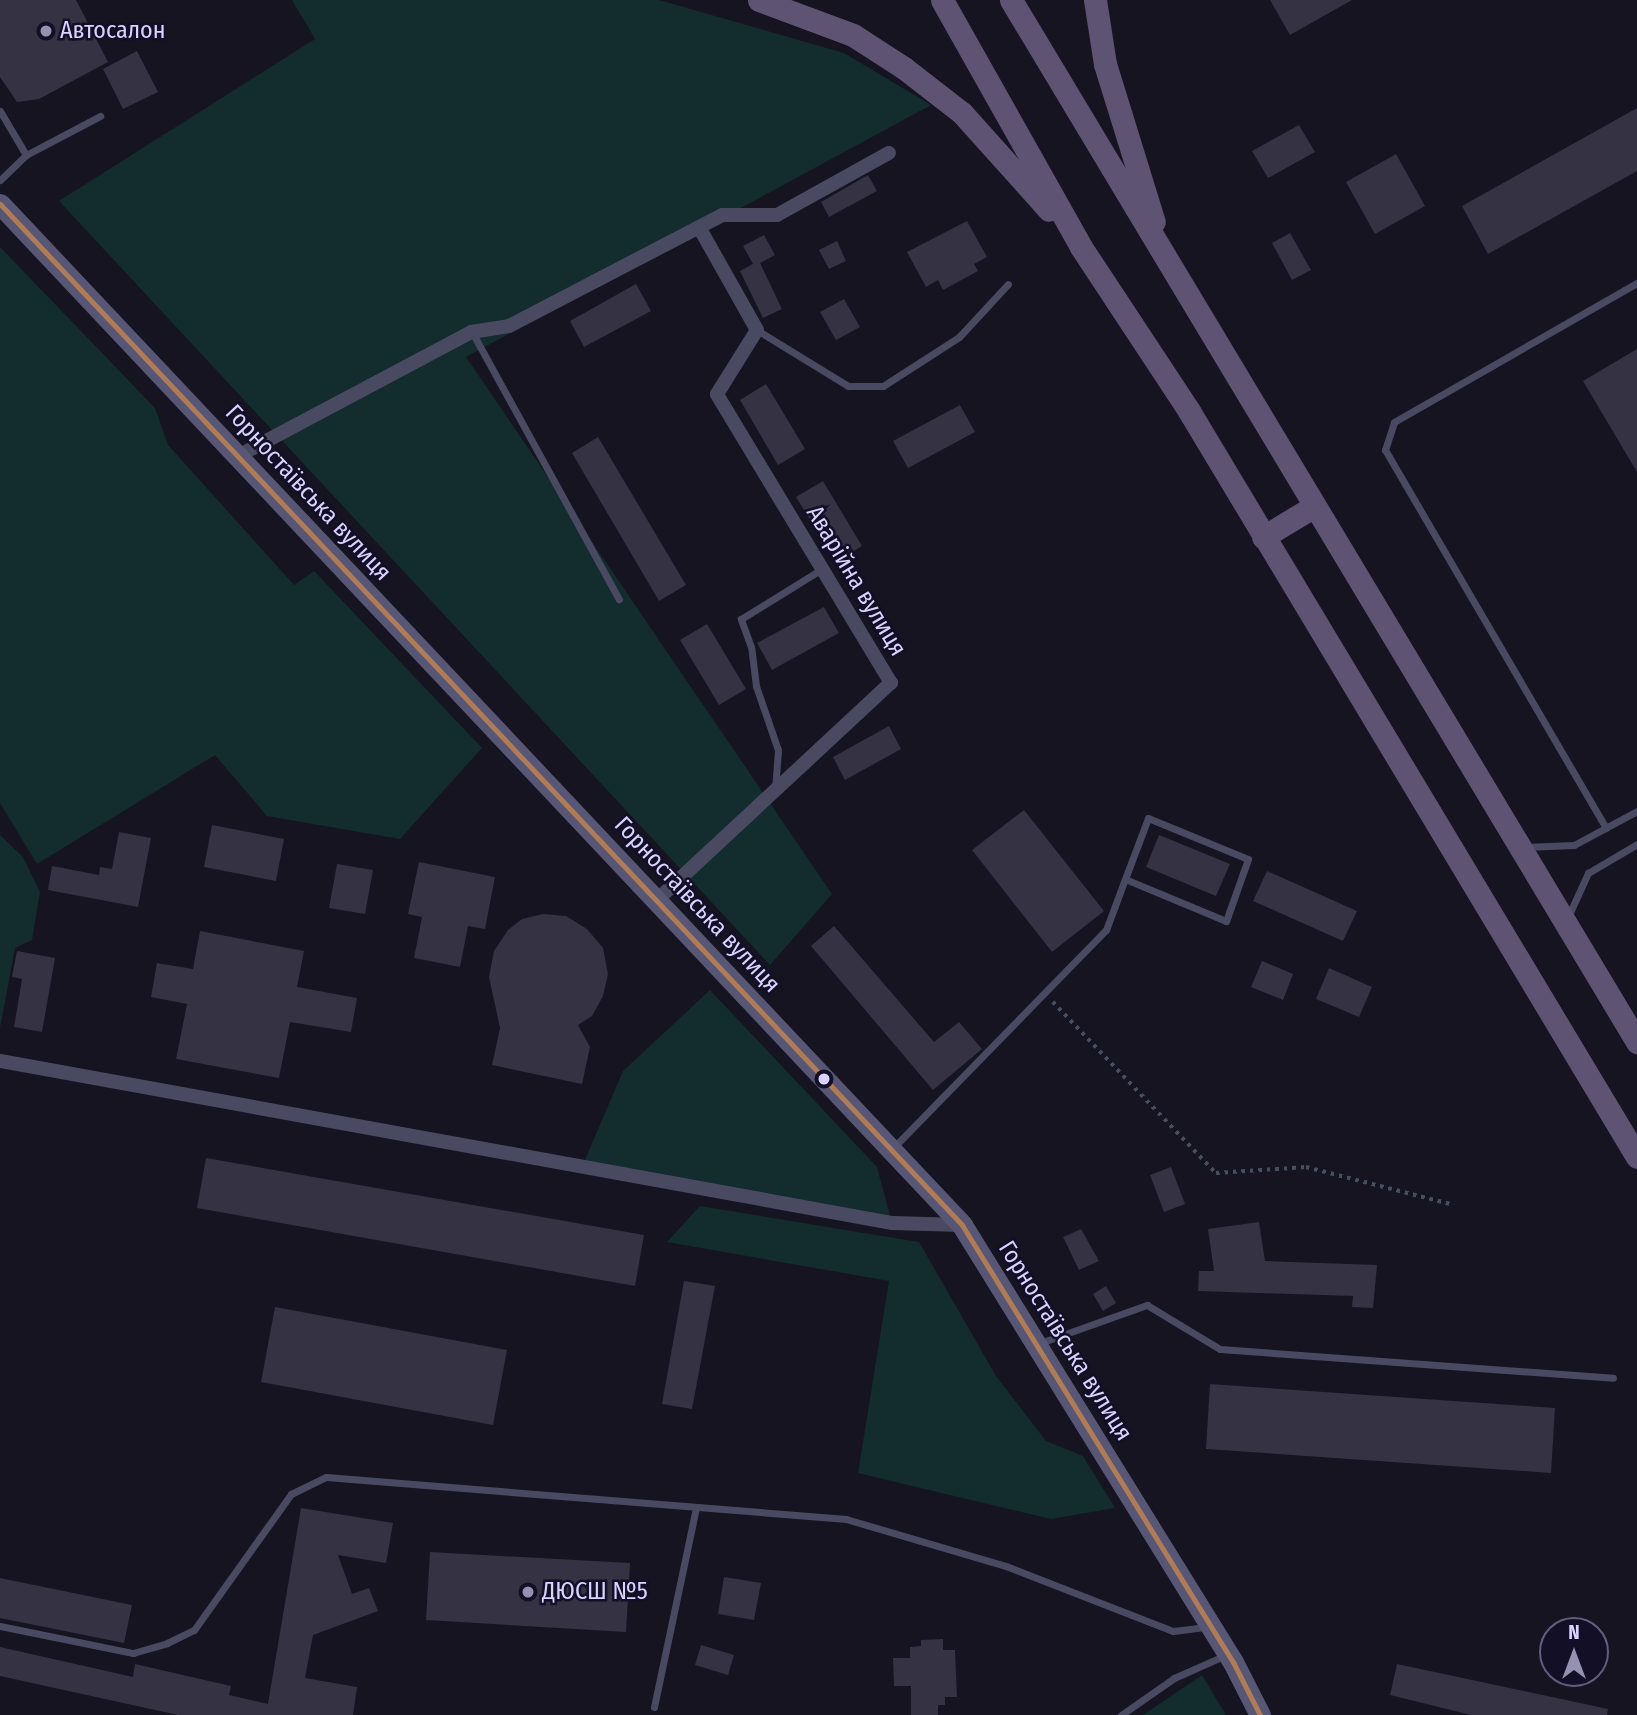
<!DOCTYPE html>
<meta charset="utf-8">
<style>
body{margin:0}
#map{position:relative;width:1637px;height:1715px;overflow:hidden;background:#161421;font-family:"Fira Sans Condensed",sans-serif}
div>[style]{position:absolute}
.green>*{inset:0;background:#132c2d}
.building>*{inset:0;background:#343243}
.path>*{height:3.5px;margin-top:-1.75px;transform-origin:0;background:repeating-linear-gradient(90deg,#44505f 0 3.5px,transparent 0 8.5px)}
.lane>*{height:7px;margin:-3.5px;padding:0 3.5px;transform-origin:3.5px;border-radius:3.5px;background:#4a4962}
.street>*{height:14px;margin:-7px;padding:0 7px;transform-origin:7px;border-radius:7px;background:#4a4962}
.secondary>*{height:21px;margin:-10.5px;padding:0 10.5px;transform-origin:10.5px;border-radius:10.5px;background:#575674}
.primary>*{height:23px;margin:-11.5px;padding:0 11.5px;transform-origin:11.5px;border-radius:11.5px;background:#5e5373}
.bus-1>*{height:5px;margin:-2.5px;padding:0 2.5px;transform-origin:2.5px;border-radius:2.5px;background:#b07c57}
.dots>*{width:19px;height:19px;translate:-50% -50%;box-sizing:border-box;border:4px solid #130f26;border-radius:50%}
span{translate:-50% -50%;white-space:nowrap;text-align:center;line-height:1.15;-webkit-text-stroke:5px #130f26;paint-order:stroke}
.poi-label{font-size:24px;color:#d9d4ff}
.left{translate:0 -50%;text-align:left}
.street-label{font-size:24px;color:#d9d4ff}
.north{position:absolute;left:1539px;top:1617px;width:70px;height:70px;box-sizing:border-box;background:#130f26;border:2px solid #625e7d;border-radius:50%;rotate:0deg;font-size:19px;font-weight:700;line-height:28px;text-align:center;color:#d9d4ff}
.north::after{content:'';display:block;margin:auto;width:24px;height:32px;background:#9591b1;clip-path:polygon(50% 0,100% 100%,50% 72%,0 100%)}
</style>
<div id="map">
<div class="green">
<div style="clip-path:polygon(292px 0,659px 0,844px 53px,931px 105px,466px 357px,832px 894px,770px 965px,59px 201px,315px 39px)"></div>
<div style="clip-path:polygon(0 247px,155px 408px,168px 445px,294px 585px,314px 571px,482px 748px,400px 839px,267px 816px,215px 755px,37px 864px,0 803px)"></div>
<div style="clip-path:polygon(0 835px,23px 857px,40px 892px,32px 940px,15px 948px,0 1028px)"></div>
<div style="clip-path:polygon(710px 990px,877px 1167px,892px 1223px,581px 1169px,623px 1071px)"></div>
<div style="clip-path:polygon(700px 1206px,919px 1242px,996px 1376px,1046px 1441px,1083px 1456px,1115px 1508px,1051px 1519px,858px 1473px,889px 1281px,667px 1242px)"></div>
<div style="clip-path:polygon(1202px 1675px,1226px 1715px,1143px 1715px)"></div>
</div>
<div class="building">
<div style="clip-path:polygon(0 0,76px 0,108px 62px,39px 99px,17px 102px,0 77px)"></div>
<div style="clip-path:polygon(1270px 0,1352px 0,1290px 35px)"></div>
<div style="clip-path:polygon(137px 51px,158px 92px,123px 109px,103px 69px)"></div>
<div style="clip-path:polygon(1637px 108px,1637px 171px,1488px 254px,1462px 206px)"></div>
<div style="clip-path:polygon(1299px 125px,1315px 152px,1268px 178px,1252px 151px)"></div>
<div style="clip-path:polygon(1396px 154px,1425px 206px,1375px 234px,1346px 182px)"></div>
<div style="clip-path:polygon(868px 175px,877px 191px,829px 217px,821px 202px)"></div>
<div style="clip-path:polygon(967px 221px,987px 257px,974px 264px,978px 271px,943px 290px,938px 280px,926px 287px,907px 252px)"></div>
<div style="clip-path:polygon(1290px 233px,1311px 270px,1292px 280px,1272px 243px)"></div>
<div style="clip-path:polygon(764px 235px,775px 255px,760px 263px,782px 309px,763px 318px,740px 271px,753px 264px,743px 246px)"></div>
<div style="clip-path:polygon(837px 241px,846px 261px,829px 269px,819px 250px)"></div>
<div style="clip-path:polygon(636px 284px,651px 311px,584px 347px,570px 321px)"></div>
<div style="clip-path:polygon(844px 299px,860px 327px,836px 340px,820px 312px)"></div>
<div style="clip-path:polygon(1637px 349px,1637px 472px,1583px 381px)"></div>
<div style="clip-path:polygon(766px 384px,805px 449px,778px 465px,740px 400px)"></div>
<div style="clip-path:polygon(960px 405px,975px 432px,908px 468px,893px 441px)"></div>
<div style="clip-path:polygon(598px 437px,686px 585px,659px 601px,572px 453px)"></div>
<div style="clip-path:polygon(823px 481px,862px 546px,836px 562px,796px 497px)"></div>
<div style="clip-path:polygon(824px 607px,839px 633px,772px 670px,757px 643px)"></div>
<div style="clip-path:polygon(707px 624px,746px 689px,719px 705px,680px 640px)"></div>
<div style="clip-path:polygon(889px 726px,901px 749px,845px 780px,833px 757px)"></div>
<div style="clip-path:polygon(1024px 810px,1104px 911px,1052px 952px,972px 850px)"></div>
<div style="clip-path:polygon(212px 825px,284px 839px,276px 881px,204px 867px)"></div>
<div style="clip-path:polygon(119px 832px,151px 838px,138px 907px,48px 890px,52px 866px,99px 875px,100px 867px,112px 869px)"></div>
<div style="clip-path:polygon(1159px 835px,1230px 864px,1216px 896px,1146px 867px)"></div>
<div style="clip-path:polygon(419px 862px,495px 877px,485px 929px,468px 926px,460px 967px,414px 958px,422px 917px,408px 914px)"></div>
<div style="clip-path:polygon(337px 864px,373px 870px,365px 914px,329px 908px)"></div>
<div style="clip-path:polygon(1267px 871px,1357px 911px,1343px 941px,1253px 901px)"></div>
<div style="clip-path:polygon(543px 914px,566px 916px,587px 929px,603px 948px,608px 974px,603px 996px,592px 1016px,578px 1025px,590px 1047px,582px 1084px,492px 1065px,500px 1028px,489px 977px,494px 951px,508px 930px,522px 919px)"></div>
<div style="clip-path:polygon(834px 926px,934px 1042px,959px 1022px,982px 1049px,933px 1090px,811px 946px)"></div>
<div style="clip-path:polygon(200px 931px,304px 951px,297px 987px,357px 998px,351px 1032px,290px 1022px,279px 1078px,176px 1059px,187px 1004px,151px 997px,157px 963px,193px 969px)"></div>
<div style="clip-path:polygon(17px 951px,55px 958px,42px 1032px,14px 1027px,22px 979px,12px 977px)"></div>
<div style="clip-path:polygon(1262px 961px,1293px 974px,1283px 1000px,1251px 987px)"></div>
<div style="clip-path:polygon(1329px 968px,1372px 987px,1359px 1017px,1316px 999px)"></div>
<div style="clip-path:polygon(206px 1158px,644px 1235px,635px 1286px,197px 1208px)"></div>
<div style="clip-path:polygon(1171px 1167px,1185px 1204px,1164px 1212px,1150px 1175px)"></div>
<div style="clip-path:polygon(1259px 1222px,1265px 1261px,1377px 1265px,1373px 1308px,1352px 1307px,1353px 1296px,1198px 1291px,1199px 1271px,1214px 1271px,1208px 1229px)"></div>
<div style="clip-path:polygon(1081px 1229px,1099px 1261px,1079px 1270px,1063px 1237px)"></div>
<div style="clip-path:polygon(684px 1281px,715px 1286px,692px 1409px,662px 1404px)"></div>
<div style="clip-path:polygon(1106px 1286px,1116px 1303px,1103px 1311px,1093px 1294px)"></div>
<div style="clip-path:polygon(275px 1307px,507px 1350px,493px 1425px,261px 1382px)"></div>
<div style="clip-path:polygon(1210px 1384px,1555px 1408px,1551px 1473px,1206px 1449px)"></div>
<div style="clip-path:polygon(301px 1508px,393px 1523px,386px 1563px,338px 1555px,352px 1594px,369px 1588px,378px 1611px,313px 1635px,305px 1678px,357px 1687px,353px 1715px,178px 1715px,0 1676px,0 1647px,133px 1677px,135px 1664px,231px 1686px,229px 1695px,268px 1704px)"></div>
<div style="clip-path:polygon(430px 1552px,630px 1563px,626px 1632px,426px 1620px)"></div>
<div style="clip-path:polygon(724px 1577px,761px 1583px,754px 1620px,718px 1614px)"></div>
<div style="clip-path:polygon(0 1578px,132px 1605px,124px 1643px,0 1618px)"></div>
<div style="clip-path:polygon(943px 1639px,943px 1650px,955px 1650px,957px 1697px,945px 1697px,945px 1705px,938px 1705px,938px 1715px,911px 1715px,911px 1686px,894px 1686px,893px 1658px,910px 1658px,910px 1647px,921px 1646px,921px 1640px)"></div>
<div style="clip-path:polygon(701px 1645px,734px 1655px,728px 1675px,695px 1665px)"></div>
<div style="clip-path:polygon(1397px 1664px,1608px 1709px,1607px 1715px,1471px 1715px,1390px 1695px)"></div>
</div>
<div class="path">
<div style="left:1053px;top:1002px;width:236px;rotate:46.4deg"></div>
<div style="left:1216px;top:1173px;width:90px;rotate:-3.8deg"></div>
<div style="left:1306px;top:1167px;width:153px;rotate:14.4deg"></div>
</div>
<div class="lane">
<div style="left:0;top:111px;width:51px;rotate:59.4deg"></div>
<div style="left:26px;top:155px;width:36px;rotate:136deg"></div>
<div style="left:26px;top:155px;width:84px;rotate:-27.8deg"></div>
<div style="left:757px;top:330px;width:107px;rotate:31.6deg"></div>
<div style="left:848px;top:386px;width:35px"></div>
<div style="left:883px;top:386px;width:90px;rotate:-32.8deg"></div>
<div style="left:959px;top:337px;width:72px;rotate:-47.2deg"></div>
<div style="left:472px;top:332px;width:305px;rotate:61.2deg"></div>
<div style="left:775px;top:790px;width:40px;rotate:-85.7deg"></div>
<div style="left:778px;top:750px;width:68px;rotate:-109deg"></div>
<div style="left:756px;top:686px;width:39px;rotate:-97deg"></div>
<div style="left:751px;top:647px;width:30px;rotate:-110deg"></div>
<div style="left:741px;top:619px;width:95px;rotate:-31.7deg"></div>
<div style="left:1606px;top:828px;width:438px;rotate:-120.3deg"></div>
<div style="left:1385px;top:450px;width:29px;rotate:-72deg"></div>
<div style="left:1394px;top:422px;width:280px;rotate:-29.8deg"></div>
<div style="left:1524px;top:847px;width:50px;rotate:-2.3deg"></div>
<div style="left:1574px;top:845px;width:72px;rotate:-28.4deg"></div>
<div style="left:1567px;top:919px;width:51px;rotate:-65.5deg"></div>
<div style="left:1588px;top:873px;width:57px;rotate:-30.6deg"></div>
<div style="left:894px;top:1147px;width:303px;rotate:-45.7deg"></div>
<div style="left:1106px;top:930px;width:54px;rotate:-69.6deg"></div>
<div style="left:1125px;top:879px;width:65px;rotate:-69.3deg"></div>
<div style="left:1148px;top:818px;width:108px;rotate:22.3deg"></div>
<div style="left:1248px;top:859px;width:66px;rotate:109.5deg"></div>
<div style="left:1226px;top:921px;width:109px;rotate:-157.4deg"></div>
<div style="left:1040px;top:1343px;width:114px;rotate:-19.6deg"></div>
<div style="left:1147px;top:1305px;width:85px;rotate:31.1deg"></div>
<div style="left:1220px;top:1349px;width:394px;rotate:4.2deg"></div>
<div style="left:0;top:1626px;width:136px;rotate:11.5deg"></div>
<div style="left:133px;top:1653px;width:35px;rotate:-16deg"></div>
<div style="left:167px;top:1643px;width:30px;rotate:-26deg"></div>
<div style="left:194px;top:1630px;width:167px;rotate:-54.5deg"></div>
<div style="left:291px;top:1494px;width:39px;rotate:-26deg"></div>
<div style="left:326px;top:1477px;width:522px;rotate:4.62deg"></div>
<div style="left:846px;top:1519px;width:167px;rotate:16.4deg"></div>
<div style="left:1006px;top:1566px;width:179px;rotate:21.3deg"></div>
<div style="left:1173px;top:1631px;width:34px;rotate:-7deg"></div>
<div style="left:654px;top:1707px;width:204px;rotate:-78.1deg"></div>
<div style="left:1121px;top:1715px;width:65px;rotate:-34.9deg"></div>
<div style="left:1174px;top:1678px;width:57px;rotate:-23.9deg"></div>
</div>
<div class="street">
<div style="left:238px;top:456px;width:264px;rotate:-28deg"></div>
<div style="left:471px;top:332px;width:38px;rotate:-9deg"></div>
<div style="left:509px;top:326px;width:240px;rotate:-27.5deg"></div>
<div style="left:722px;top:215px;width:55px"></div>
<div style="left:777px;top:215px;width:128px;rotate:-29deg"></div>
<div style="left:656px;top:901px;width:321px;rotate:-42.9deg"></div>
<div style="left:891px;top:683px;width:337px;rotate:-121.1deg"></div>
<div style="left:717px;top:394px;width:75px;rotate:-58deg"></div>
<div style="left:757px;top:330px;width:118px;rotate:-119.4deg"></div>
<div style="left:0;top:1061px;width:907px;rotate:10.29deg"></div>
<div style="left:892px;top:1223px;width:70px;rotate:1.6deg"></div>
</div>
<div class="secondary">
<div style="left:0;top:204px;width:1403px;rotate:46.7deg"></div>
<div style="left:962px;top:1225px;width:514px;rotate:58.2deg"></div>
<div style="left:1233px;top:1662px;width:59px;rotate:63deg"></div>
</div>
<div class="primary">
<div style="left:759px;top:0;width:100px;rotate:20.4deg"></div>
<div style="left:853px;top:35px;width:61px;rotate:32.9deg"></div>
<div style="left:904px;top:68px;width:73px;rotate:37.8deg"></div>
<div style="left:962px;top:113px;width:130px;rotate:48.1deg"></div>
<div style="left:942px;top:0;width:283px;rotate:60.6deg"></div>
<div style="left:1081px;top:247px;width:196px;rotate:56.6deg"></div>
<div style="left:1189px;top:411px;width:870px;rotate:59.01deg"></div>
<div style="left:1011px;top:0;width:1216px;rotate:59deg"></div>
<div style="left:1095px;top:0;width:65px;rotate:81.1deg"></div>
<div style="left:1105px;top:64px;width:165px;rotate:72.8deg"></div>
<div style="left:1263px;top:537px;width:58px;rotate:-31deg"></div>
</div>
<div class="bus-1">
<div style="left:0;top:204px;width:1403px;rotate:46.7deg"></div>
<div style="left:962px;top:1225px;width:514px;rotate:58.2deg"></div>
<div style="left:1233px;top:1662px;width:59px;rotate:63deg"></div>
</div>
<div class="dots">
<div style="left:46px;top:31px;background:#9591b1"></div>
<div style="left:824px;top:1079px;background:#d9d4ff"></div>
<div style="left:528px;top:1592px;background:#9591b1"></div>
</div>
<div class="poi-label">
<span class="left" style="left:60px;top:31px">Автосалон</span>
<span class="left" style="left:542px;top:1592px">ДЮСШ №5</span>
</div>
<div class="street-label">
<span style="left:308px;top:493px;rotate:47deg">Горностаївська вулиця</span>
<span style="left:856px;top:581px;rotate:59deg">Аварійна вулиця</span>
<span style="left:697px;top:905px;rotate:47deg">Горностаївська вулиця</span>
<span style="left:1065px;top:1341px;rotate:58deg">Горностаївська вулиця</span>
</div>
<div class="north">N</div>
</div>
